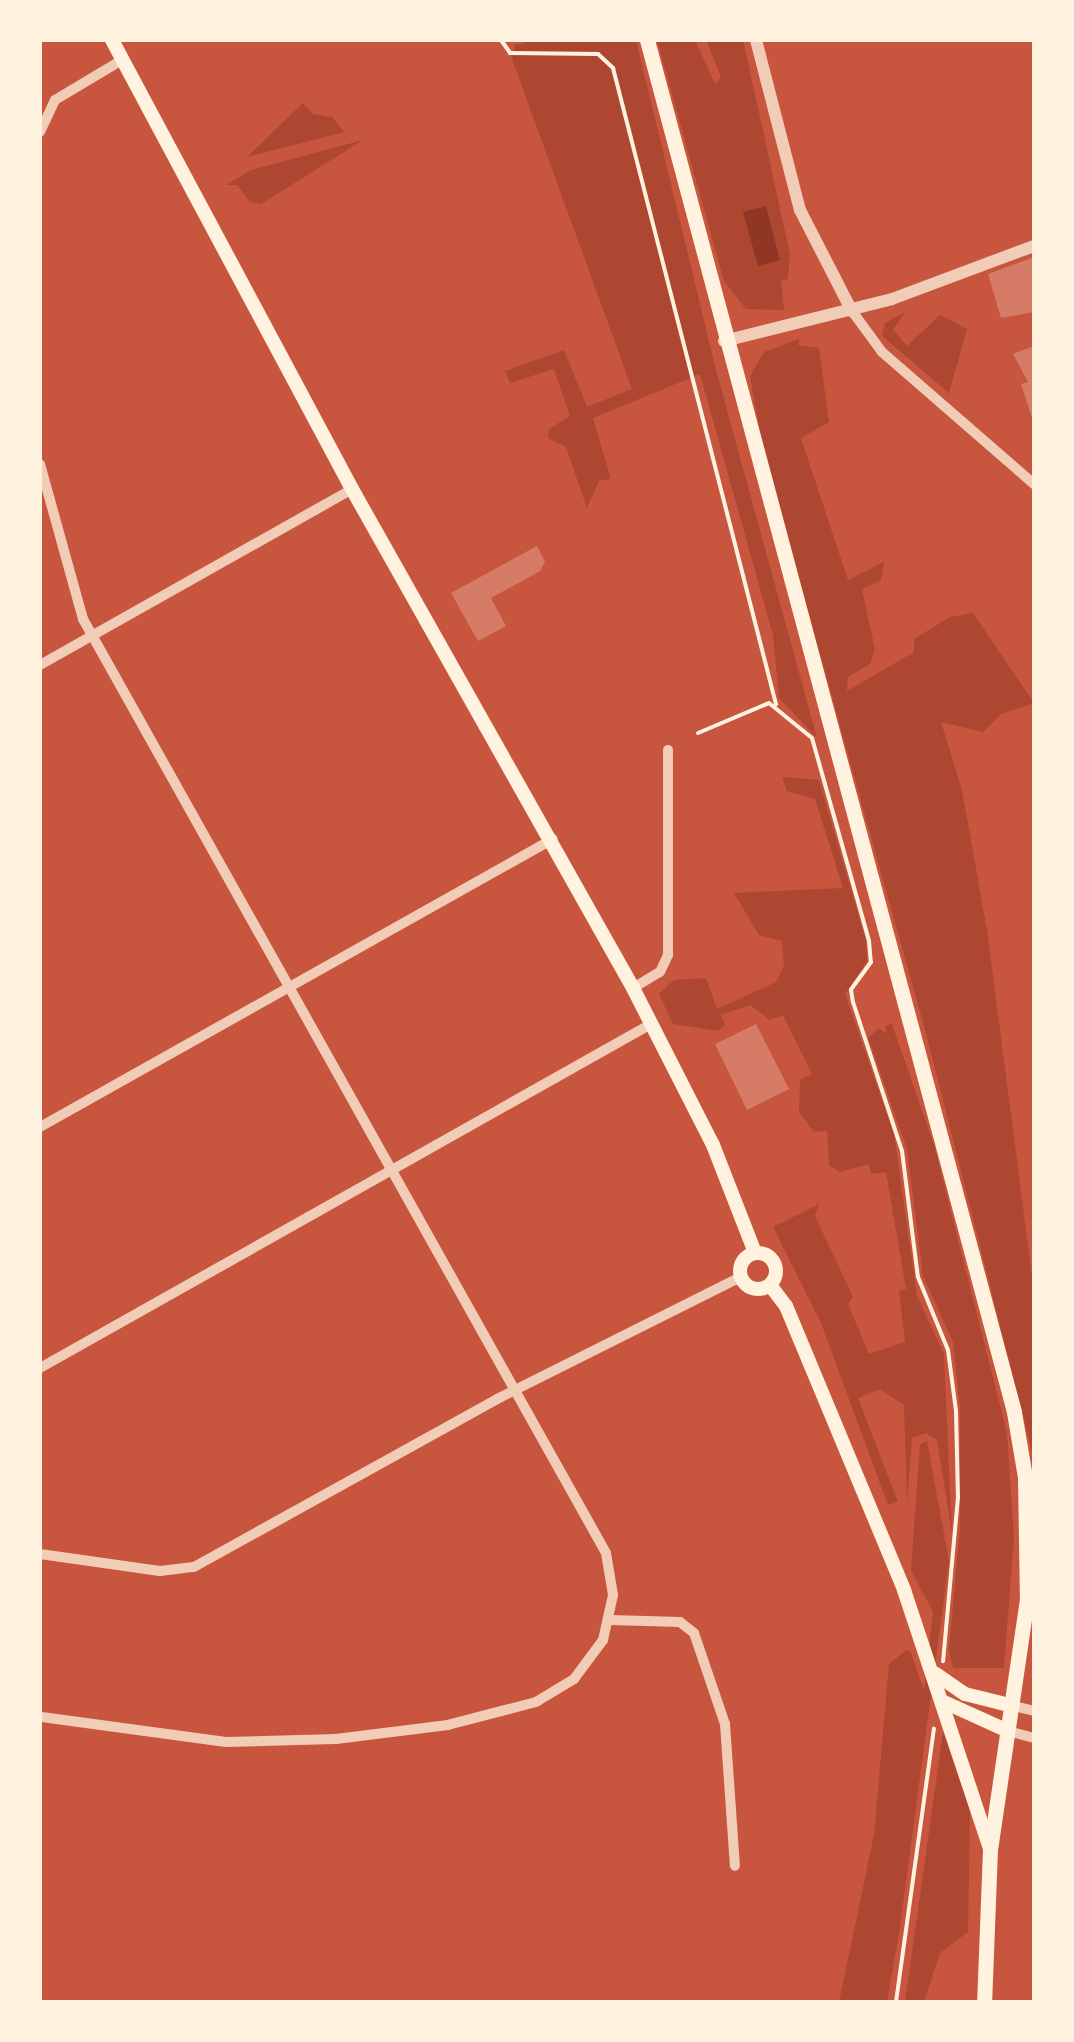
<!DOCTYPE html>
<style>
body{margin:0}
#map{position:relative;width:1074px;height:2042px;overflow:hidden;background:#c8553d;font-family:Karla,sans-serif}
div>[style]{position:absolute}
.green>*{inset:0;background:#ae4732}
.water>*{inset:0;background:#8f3625}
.building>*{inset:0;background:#d67c66}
.path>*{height:4px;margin:-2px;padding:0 2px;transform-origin:2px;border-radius:2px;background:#fff3e0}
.minor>*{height:10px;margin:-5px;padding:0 5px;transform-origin:5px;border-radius:5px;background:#f1ccb7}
.tertiary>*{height:12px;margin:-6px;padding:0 6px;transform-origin:6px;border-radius:6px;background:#f1ccb7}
.secondary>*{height:14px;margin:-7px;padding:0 7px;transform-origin:7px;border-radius:7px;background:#fff3e0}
.secondary>.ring{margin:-7px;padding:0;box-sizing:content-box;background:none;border:14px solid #fff3e0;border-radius:50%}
.primary>*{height:15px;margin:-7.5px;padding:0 7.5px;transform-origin:7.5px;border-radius:7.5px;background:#fff3e0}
span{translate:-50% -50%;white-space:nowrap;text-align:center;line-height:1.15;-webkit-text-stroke:8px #fff3e0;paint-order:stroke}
.frame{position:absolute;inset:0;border:42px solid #fff3e0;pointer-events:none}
</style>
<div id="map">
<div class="green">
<div style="clip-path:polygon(535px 40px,636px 40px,716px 370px,817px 738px,779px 698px,773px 635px,700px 374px,593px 418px,611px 479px,599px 481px,587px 508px,566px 447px,548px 438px,549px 429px,570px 416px,554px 369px,510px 383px,505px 371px,564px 350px,587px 407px,632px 389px,512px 59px,515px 45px)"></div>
<div style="clip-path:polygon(657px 40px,695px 40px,715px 84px,721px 77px,706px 40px,743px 40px,790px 254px,788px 279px,781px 280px,784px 310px,746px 309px,724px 281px)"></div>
<div style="clip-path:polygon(303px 103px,313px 114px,332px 117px,344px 132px,247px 157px)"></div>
<div style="clip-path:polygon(363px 140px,261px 204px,250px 202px,237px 185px,226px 185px,251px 170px)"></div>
<div style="clip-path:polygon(905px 312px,893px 330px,907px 346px,940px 315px,967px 329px,949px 393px,882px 336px,885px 323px)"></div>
<div style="clip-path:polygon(799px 339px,798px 345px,819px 348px,829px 422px,801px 438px,848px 580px,884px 562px,881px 580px,862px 589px,875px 649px,870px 664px,848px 677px,847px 691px,914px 652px,914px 639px,950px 617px,973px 613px,1034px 703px,1001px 714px,983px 732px,941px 722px,962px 790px,987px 930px,1034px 1291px,1034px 1459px,927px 1037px,763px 450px,750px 376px,764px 352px)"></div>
<div style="clip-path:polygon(782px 777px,819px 780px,866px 941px,867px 961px,845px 994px,894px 1134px,917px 1296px,944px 1354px,952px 1533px,937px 1440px,926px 1433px,912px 1438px,907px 1502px,904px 1405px,880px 1389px,858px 1398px,898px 1502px,888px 1505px,821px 1323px,773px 1227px,819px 1204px,815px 1216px,853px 1297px,848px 1304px,869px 1354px,905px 1342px,899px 1291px,906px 1289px,886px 1172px,871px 1174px,869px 1164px,840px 1172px,829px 1165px,827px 1131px,814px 1132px,799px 1112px,800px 1080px,812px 1074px,783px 1015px,770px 1020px,750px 1005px,721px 1015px,725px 1025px,718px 1031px,673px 1024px,659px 994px,674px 980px,706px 978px,717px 1009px,776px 982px,784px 966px,782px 941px,759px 935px,734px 893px,843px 888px,815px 799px,787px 791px)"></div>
<div style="clip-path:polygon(892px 1024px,934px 1145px,1007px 1433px,1014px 1537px,1004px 1668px,953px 1668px,949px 1649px,960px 1526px,960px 1408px,953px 1342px,923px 1276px,907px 1149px,868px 1038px,879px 1028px,886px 1034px,885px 1026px)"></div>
<div style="clip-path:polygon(927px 1441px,949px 1561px,899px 1934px,887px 2002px,839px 2002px,874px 1835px,889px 1664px,905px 1651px,910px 1650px,924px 1691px,933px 1612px,911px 1570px,920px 1444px)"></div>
<div style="clip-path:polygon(943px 1732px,970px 1810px,968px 1932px,940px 1953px,924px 2002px,905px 2002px)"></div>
</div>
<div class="water">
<div style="clip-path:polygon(766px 206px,780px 260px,758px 266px,743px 212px)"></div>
</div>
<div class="building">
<div style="clip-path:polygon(1034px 257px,1034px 312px,1001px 318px,988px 274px)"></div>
<div style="clip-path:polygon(1034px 346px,1034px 421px,1033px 421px,1021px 384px,1028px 382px,1013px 354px)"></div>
<div style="clip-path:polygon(537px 546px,545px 562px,540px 571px,491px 598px,506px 626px,478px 641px,451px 593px)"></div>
<div style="clip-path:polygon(756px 1024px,789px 1089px,747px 1110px,715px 1044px)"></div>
</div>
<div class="path">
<div style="left:501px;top:40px;width:16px;rotate:55deg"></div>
<div style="left:510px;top:53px;width:88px;rotate:0.7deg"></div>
<div style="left:598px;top:54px;width:21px;rotate:43deg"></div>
<div style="left:613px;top:68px;width:657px;rotate:75.63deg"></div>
<div style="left:698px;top:733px;width:77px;rotate:-22.9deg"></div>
<div style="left:769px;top:703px;width:55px;rotate:39.1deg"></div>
<div style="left:812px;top:738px;width:211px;rotate:74.3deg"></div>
<div style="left:869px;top:941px;width:21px;rotate:85deg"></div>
<div style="left:871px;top:962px;width:34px;rotate:126deg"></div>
<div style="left:851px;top:990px;width:12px;rotate:81deg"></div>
<div style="left:853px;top:1002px;width:157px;rotate:71.8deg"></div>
<div style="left:902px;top:1151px;width:127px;rotate:82.8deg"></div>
<div style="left:918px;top:1277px;width:79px;rotate:67.7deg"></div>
<div style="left:948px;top:1350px;width:62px;rotate:82.5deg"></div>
<div style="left:956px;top:1411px;width:86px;rotate:88.7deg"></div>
<div style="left:958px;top:1497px;width:165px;rotate:95.2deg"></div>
<div style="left:896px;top:2002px;width:276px;rotate:-82.1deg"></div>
</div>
<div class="minor">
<div style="left:40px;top:132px;width:35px;rotate:-65deg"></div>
<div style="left:55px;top:100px;width:78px;rotate:-30.8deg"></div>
<div style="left:852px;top:311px;width:51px;rotate:53.8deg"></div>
<div style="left:882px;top:352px;width:201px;rotate:41deg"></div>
<div style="left:40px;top:464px;width:161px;rotate:74.5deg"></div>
<div style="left:83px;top:619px;width:1070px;rotate:60.75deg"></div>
<div style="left:606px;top:1553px;width:43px;rotate:80.5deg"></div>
<div style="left:613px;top:1595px;width:46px;rotate:102.5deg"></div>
<div style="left:603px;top:1640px;width:49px;rotate:126.6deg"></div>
<div style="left:574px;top:1679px;width:44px;rotate:148.8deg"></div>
<div style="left:536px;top:1702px;width:91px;rotate:165.4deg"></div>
<div style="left:448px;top:1725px;width:113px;rotate:172.9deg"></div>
<div style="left:336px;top:1739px;width:110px;rotate:178.4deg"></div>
<div style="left:226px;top:1742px;width:188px;rotate:-172.3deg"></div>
<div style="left:40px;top:665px;width:358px;rotate:-29.4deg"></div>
<div style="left:633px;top:988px;width:31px;rotate:-31deg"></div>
<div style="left:660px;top:972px;width:19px;rotate:-65deg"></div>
<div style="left:668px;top:955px;width:205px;rotate:-90deg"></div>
<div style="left:40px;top:1127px;width:588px;rotate:-29.31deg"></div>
<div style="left:40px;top:1368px;width:701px;rotate:-29.38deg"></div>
<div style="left:40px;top:1554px;width:121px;rotate:8.1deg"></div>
<div style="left:160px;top:1571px;width:34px;rotate:-7deg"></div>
<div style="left:194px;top:1567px;width:346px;rotate:-29deg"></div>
<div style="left:497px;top:1399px;width:273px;rotate:-26.6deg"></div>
<div style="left:611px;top:1620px;width:69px;rotate:1.7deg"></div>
<div style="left:680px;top:1622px;width:18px;rotate:38deg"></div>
<div style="left:694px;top:1633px;width:96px;rotate:71.2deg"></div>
<div style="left:725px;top:1724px;width:142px;rotate:86deg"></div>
<div style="left:1013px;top:1706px;width:22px;rotate:13deg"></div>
<div style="left:1008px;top:1731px;width:27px;rotate:15deg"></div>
</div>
<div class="tertiary">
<div style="left:756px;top:40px;width:176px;rotate:75.5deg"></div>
<div style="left:800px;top:210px;width:114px;rotate:62.8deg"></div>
<div style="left:724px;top:341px;width:173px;rotate:-14deg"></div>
<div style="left:892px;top:299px;width:152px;rotate:-20.5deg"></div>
</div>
<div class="secondary">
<div style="left:112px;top:40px;width:509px;rotate:61.87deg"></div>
<div style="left:352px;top:489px;width:573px;rotate:60.61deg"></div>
<div style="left:633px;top:988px;width:176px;rotate:63deg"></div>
<div style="left:713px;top:1145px;width:116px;rotate:68.7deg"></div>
<div class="ring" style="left:740px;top:1253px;width:22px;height:22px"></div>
<div style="left:770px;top:1285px;width:26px;rotate:53deg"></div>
<div style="left:786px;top:1306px;width:308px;rotate:67.4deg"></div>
<div style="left:904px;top:1590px;width:270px;rotate:71.6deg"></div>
<div style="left:936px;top:1674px;width:35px;rotate:35deg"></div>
<div style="left:965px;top:1694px;width:49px;rotate:14deg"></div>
<div style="left:944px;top:1702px;width:70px;rotate:24.4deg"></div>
</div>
<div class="primary">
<div style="left:647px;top:40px;width:1420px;rotate:75.02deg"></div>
<div style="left:1014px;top:1412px;width:66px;rotate:80.4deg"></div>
<div style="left:1025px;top:1477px;width:122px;rotate:89.1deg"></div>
<div style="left:1027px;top:1599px;width:253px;rotate:98.4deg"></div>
<div style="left:990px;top:1849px;width:153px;rotate:92.2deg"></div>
</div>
<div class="frame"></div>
</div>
